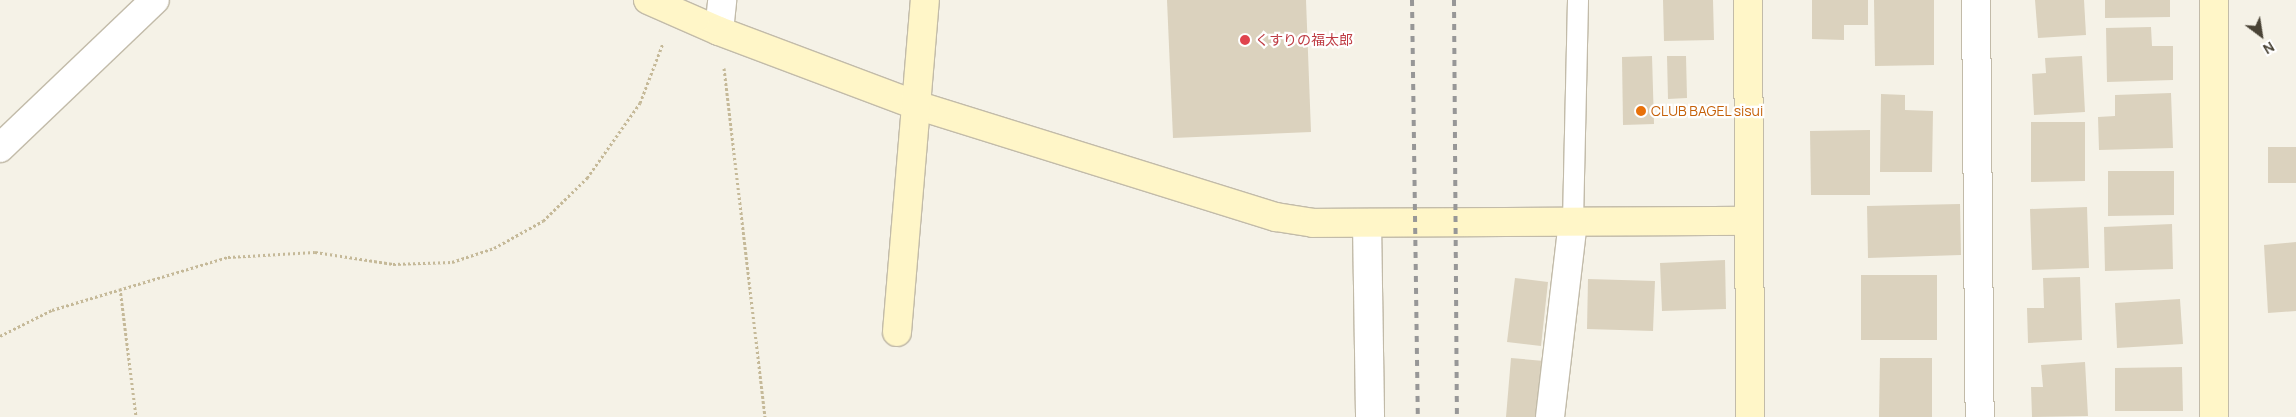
<!DOCTYPE html>
<meta charset="utf-8">
<style>
body{margin:0}
#map{position:relative;width:2296px;height:417px;overflow:hidden;background:#f5f2e7;font-family:Manrope,"Noto Sans JP",sans-serif}
div>[style]{position:absolute}
.building>*{inset:0;background:#dbd2be}
.path>*{height:3px;margin-top:-1.5px;transform-origin:0;background:repeating-linear-gradient(90deg,#c5b998 0 2.5px,transparent 0 5px)}
.roads{filter:drop-shadow(1px 0 #c2bba9) drop-shadow(-1px 0 #c2bba9) drop-shadow(0 1px #c2bba9) drop-shadow(0 -1px #c2bba9)}
.lane>*{height:20px;margin:-10px;padding:0 10px;transform-origin:10px;border-radius:10px;background:#fff}
.street>*{height:28px;margin:-14px;padding:0 14px;transform-origin:14px;border-radius:14px;background:#fff}
.secondary>*{height:28px;margin:-14px;padding:0 14px;transform-origin:14px;border-radius:14px;background:#fff6c8}
.rail>*{height:4px;margin-top:-2px;transform-origin:0;background:repeating-linear-gradient(90deg,#979797 0 6px,transparent 0 12px)}
.dots>*{width:14px;height:14px;translate:-50% -50%;box-sizing:border-box;border:2px solid #fff;border-radius:50%}
span{translate:-50% -50%;white-space:nowrap;text-align:center;line-height:1.15;-webkit-text-stroke:4.5px #fff;paint-order:stroke}
.health-label{font-size:14px;color:#be3a42}
.left{translate:0 -50%;text-align:left}
.food-label{font-size:14px;color:#c56008}
.north{position:absolute;left:2236px;top:10px;width:50px;height:50px;-webkit-text-stroke:4px #fff;paint-order:stroke;rotate:149deg;font-size:14px;font-weight:700;line-height:20px;text-align:center;color:#494335}
.north::after{content:'';display:block;margin:auto;width:18px;height:22px;background:#494335;clip-path:polygon(50% 0,100% 100%,50% 72%,0 100%)}
</style>
<div id="map">
<div class="building">
<div style="clip-path:polygon(1167px 0,1306px 0,1311px 132px,1173px 138px)"></div>
<div style="clip-path:polygon(1663px 0,1713px 0,1714px 40px,1664px 41px)"></div>
<div style="clip-path:polygon(1812px 0,1868px 0,1868px 25px,1844px 25px,1844px 40px,1812px 39px)"></div>
<div style="clip-path:polygon(1874px 0,1934px 0,1934px 65px,1875px 66px)"></div>
<div style="clip-path:polygon(2035px 0,2084px 0,2086px 35px,2038px 38px)"></div>
<div style="clip-path:polygon(2105px 0,2170px 0,2170px 17px,2105px 18px)"></div>
<div style="clip-path:polygon(2151px 27px,2152px 46px,2173px 46px,2173px 80px,2107px 82px,2106px 28px)"></div>
<div style="clip-path:polygon(1652px 56px,1654px 124px,1623px 125px,1622px 57px)"></div>
<div style="clip-path:polygon(1667px 56px,1686px 56px,1687px 98px,1668px 99px)"></div>
<div style="clip-path:polygon(2082px 56px,2085px 112px,2034px 115px,2032px 74px,2046px 73px,2045px 58px)"></div>
<div style="clip-path:polygon(2171px 93px,2173px 148px,2099px 150px,2098px 117px,2115px 116px,2115px 95px)"></div>
<div style="clip-path:polygon(1881px 94px,1905px 95px,1905px 110px,1933px 111px,1932px 172px,1880px 172px)"></div>
<div style="clip-path:polygon(2031px 122px,2085px 122px,2085px 181px,2031px 182px)"></div>
<div style="clip-path:polygon(1870px 130px,1870px 195px,1811px 195px,1810px 131px)"></div>
<div style="clip-path:polygon(2268px 147px,2296px 147px,2296px 183px,2268px 183px)"></div>
<div style="clip-path:polygon(2108px 171px,2174px 171px,2174px 215px,2108px 216px)"></div>
<div style="clip-path:polygon(1960px 204px,1961px 255px,1868px 258px,1867px 206px)"></div>
<div style="clip-path:polygon(2087px 207px,2089px 268px,2032px 270px,2030px 209px)"></div>
<div style="clip-path:polygon(2172px 224px,2173px 269px,2105px 271px,2104px 227px)"></div>
<div style="clip-path:polygon(2296px 242px,2296px 311px,2268px 313px,2264px 245px)"></div>
<div style="clip-path:polygon(1725px 260px,1726px 309px,1662px 311px,1660px 263px)"></div>
<div style="clip-path:polygon(1861px 275px,1937px 275px,1937px 340px,1861px 340px)"></div>
<div style="clip-path:polygon(2080px 277px,2082px 340px,2028px 343px,2027px 308px,2044px 308px,2043px 278px)"></div>
<div style="clip-path:polygon(1515px 278px,1548px 282px,1541px 346px,1507px 342px)"></div>
<div style="clip-path:polygon(1588px 279px,1655px 281px,1653px 331px,1587px 329px)"></div>
<div style="clip-path:polygon(2180px 299px,2183px 344px,2117px 348px,2115px 303px)"></div>
<div style="clip-path:polygon(1511px 358px,1544px 361px,1540px 417px,1506px 417px)"></div>
<div style="clip-path:polygon(1880px 358px,1932px 358px,1932px 417px,1879px 417px)"></div>
<div style="clip-path:polygon(2085px 362px,2088px 416px,2032px 417px,2031px 387px,2043px 387px,2041px 365px)"></div>
<div style="clip-path:polygon(2182px 367px,2183px 411px,2115px 411px,2115px 368px)"></div>
</div>
<div class="path">
<div style="left:724px;top:68px;width:351px;rotate:83.3deg"></div>
<div style="left:120px;top:288px;width:130px;rotate:82.9deg"></div>
<div style="left:0;top:336px;width:58px;rotate:-26.6deg"></div>
<div style="left:52px;top:310px;width:184px;rotate:-16.8deg"></div>
<div style="left:228px;top:257px;width:87px;rotate:-3.3deg"></div>
<div style="left:315px;top:252px;width:79px;rotate:8.7deg"></div>
<div style="left:393px;top:264px;width:59px;rotate:-1.9deg"></div>
<div style="left:452px;top:262px;width:44px;rotate:-18.4deg"></div>
<div style="left:494px;top:248px;width:56px;rotate:-28.9deg"></div>
<div style="left:543px;top:221px;width:62px;rotate:-44.3deg"></div>
<div style="left:587px;top:178px;width:92px;rotate:-54.8deg"></div>
<div style="left:640px;top:103px;width:64px;rotate:-69deg"></div>
</div>
<div class="roads">
<div class="lane">
<div style="left:1573px;top:221px;width:221px;rotate:-88.7deg"></div>
</div>
<div class="street">
<div style="left:1976px;top:0;width:417px;rotate:89.5deg"></div>
<div style="left:719px;top:31px;width:31px;rotate:-84deg"></div>
<div style="left:0;top:148px;width:214px;rotate:-43.7deg"></div>
<div style="left:1367px;top:223px;width:194px;rotate:89.1deg"></div>
<div style="left:1550px;top:417px;width:197px;rotate:-83.3deg"></div>
</div>
<div class="secondary">
<div style="left:648px;top:0;width:77px;rotate:23.6deg"></div>
<div style="left:719px;top:31px;width:210px;rotate:20.6deg"></div>
<div style="left:916px;top:105px;width:377px;rotate:17.3deg"></div>
<div style="left:1276px;top:217px;width:37px;rotate:9deg"></div>
<div style="left:1313px;top:223px;width:436px;rotate:-0.3deg"></div>
<div style="left:1748px;top:0;width:417px;rotate:89.7deg"></div>
<div style="left:897px;top:332px;width:333px;rotate:-85.2deg"></div>
<div style="left:2214px;top:417px;width:417px;rotate:-90deg"></div>
</div>
</div>
<div class="rail">
<div style="left:1412px;top:0;width:417px;rotate:89.2deg"></div>
<div style="left:1454px;top:0;width:417px;rotate:89.6deg"></div>
</div>
<div class="dots">
<div style="left:1245px;top:40px;background:#e0444e"></div>
<div style="left:1641px;top:111px;background:#e8710a"></div>
</div>
<div class="health-label">
<span class="left" style="left:1255px;top:40px">くすりの福太郎</span>
</div>
<div class="food-label">
<span class="left" style="left:1651px;top:111px">CLUB BAGEL sisui</span>
</div>
<div class="north">N</div>
</div>
